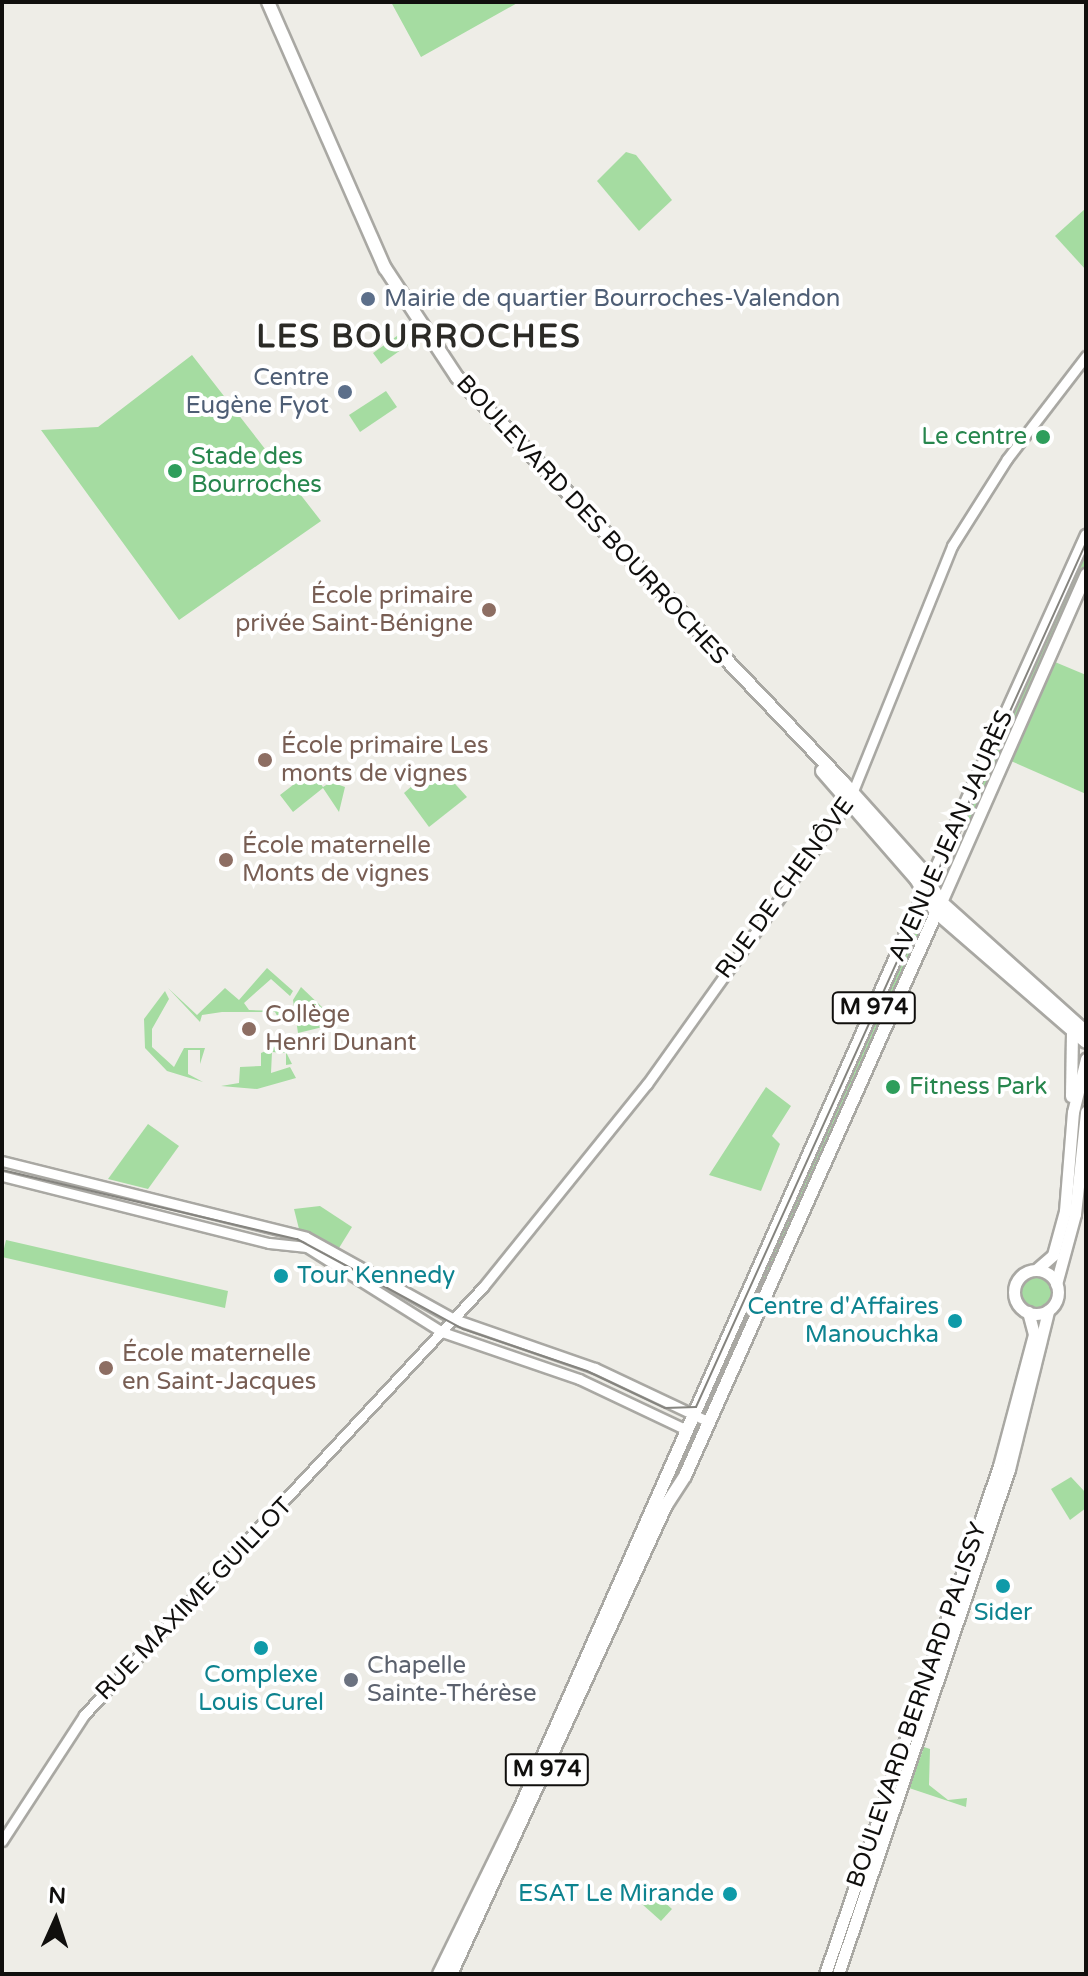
<!DOCTYPE html>
<meta charset="utf-8">
<style>
body{margin:0}
#map{position:relative;width:1088px;height:1976px;overflow:hidden;background:#eeede7;font-family:"Varela Round",sans-serif}
div>[style]{position:absolute}
.green>*{inset:0;background:#a5dca1}
.round{border-radius:50%}
.roads{filter:drop-shadow(2px 0 #a9a8a3) drop-shadow(-2px 0 #a9a8a3) drop-shadow(0 2px #a9a8a3) drop-shadow(0 -2px #a9a8a3)}
.tertiary>*{height:9px;margin:-4.5px;padding:0 4.5px;transform-origin:4.5px;border-radius:4.5px;background:#fff}
.secondary>*{height:11px;margin:-5.5px;padding:0 5.5px;transform-origin:5.5px;border-radius:5.5px;background:#fff}
.secondary>.ring{margin:-5.5px;padding:0;box-sizing:content-box;background:none;border:11px solid #fff;border-radius:50%}
.primary>*{height:12px;margin:-6px;padding:0 6px;transform-origin:6px;border-radius:6px;background:#fff}
.tram>*{height:2px;margin:-1px;padding:0 1px;transform-origin:1px;border-radius:1px;background:#85847f}
.dots>*{width:22px;height:22px;translate:-50% -50%;box-sizing:border-box;border:4px solid #fff;border-radius:50%}
span{translate:-50% -50%;white-space:nowrap;text-align:center;line-height:1.15;-webkit-text-stroke:8px #fff;paint-order:stroke}
.shield-label span{padding:2px 6px;background:#fff;border:2px solid;border-radius:6px;-webkit-text-stroke-width:0}
.shield-label{font-size:22px;color:#100f0d;font-weight:700}
.service-label{font-size:24px;color:#4e5e75}
.left{translate:0 -50%;text-align:left}
.right{translate:-100% -50%;text-align:right}
.leisure-label{font-size:24px;color:#27864d}
.street-label{font-size:24px;color:#100f0d}
.education-label{font-size:24px;color:#785e54}
.culture-label{font-size:24px;color:#0d838f}
.worship-label{font-size:24px;color:#5b616d}
.district-label{font-size:32px;color:#2b2a26;font-weight:700;letter-spacing:2px}
.frame{position:absolute;inset:0;border:4px solid #100f0d;pointer-events:none}
.north{position:absolute;left:16px;top:1880px;width:80px;height:80px;-webkit-text-stroke:6px #fff;paint-order:stroke;rotate:3deg;font-size:22px;font-weight:700;line-height:32px;text-align:center;color:#100f0d}
.north::after{content:'';display:block;margin:auto;width:28px;height:36px;background:#100f0d;clip-path:polygon(50% 0,100% 100%,50% 72%,0 100%)}
</style>
<div id="map">
<div class="green">
<div style="clip-path:polygon(391px 2px,400px 4px,519px 2px,421px 57px)"></div>
<div style="clip-path:polygon(626px 152px,636px 155px,672px 200px,639px 231px,597px 181px)"></div>
<div style="clip-path:polygon(1086px 208px,1086px 270px,1055px 236px)"></div>
<div style="clip-path:polygon(404px 331px,415px 340px,381px 364px,373px 353px)"></div>
<div style="clip-path:polygon(192px 355px,321px 521px,179px 620px,41px 430px,98px 427px)"></div>
<div style="clip-path:polygon(386px 391px,397px 407px,360px 432px,349px 415px)"></div>
<div style="clip-path:polygon(1086px 539px,1086px 567px,970px 828px,959px 823px)"></div>
<div style="clip-path:polygon(1055px 662px,1086px 675px,1086px 794px,1011px 761px)"></div>
<div style="clip-path:polygon(437px 764px,467px 797px,429px 827px,404px 793px)"></div>
<div style="clip-path:polygon(311px 771px,323px 787px,331px 782px,345px 787px,339px 812px,323px 788px,293px 812px,280px 795px)"></div>
<div style="clip-path:polygon(915px 923px,926px 927px,743px 1336px,733px 1331px)"></div>
<div style="clip-path:polygon(267px 968px,293px 991px,290px 996px,271px 979px,244px 1003px,249px 1010px,280px 1011px,280px 1021px,275px 1012px,222px 1012px,202px 1015px,200px 1022px,168px 988px,197px 1015px,225px 988px,239px 1000px)"></div>
<div style="clip-path:polygon(301px 987px,323px 1008px,327px 1026px,298px 1033px,293px 1000px)"></div>
<div style="clip-path:polygon(165px 991px,169px 999px,152px 1029px,152px 1047px,174px 1067px,184px 1048px,205px 1048px,200px 1064px,200px 1050px,188px 1050px,188px 1074px,203px 1082px,167px 1071px,145px 1048px,144px 1019px)"></div>
<div style="clip-path:polygon(282px 1044px,292px 1064px,286px 1065px,286px 1053px,272px 1052px,271px 1073px,290px 1067px,296px 1078px,257px 1089px,221px 1086px,239px 1083px,240px 1067px,261px 1066px,261px 1053px)"></div>
<div style="clip-path:polygon(766px 1087px,791px 1106px,772px 1136px,780px 1144px,761px 1191px,709px 1175px)"></div>
<div style="clip-path:polygon(148px 1124px,179px 1146px,148px 1189px,108px 1179px)"></div>
<div style="clip-path:polygon(320px 1206px,352px 1227px,339px 1248px,299px 1229px,294px 1209px)"></div>
<div style="clip-path:polygon(6px 1240px,228px 1291px,225px 1308px,2px 1257px)"></div>
<div class="round" style="left:1019px;top:1275px;width:34px;height:34px"></div>
<div style="clip-path:polygon(1071px 1477px,1086px 1493px,1086px 1508px,1070px 1520px,1051px 1489px)"></div>
<div style="clip-path:polygon(924px 1747px,930px 1749px,929px 1785px,948px 1800px,967px 1798px,966px 1807px,909px 1788px)"></div>
<div style="clip-path:polygon(644px 1884px,672px 1909px,661px 1921px,633px 1896px)"></div>
</div>
<div class="roads">
<div class="tertiary">
<div style="left:2px;top:1161px;width:313px;rotate:14deg"></div>
<div style="left:306px;top:1237px;width:169px;rotate:29deg"></div>
<div style="left:454px;top:1319px;width:149px;rotate:19.2deg"></div>
<div style="left:595px;top:1368px;width:124px;rotate:25.3deg"></div>
<div style="left:2px;top:1176px;width:275px;rotate:14.1deg"></div>
<div style="left:269px;top:1243px;width:38px;rotate:6deg"></div>
<div style="left:307px;top:1247px;width:160px;rotate:32.2deg"></div>
<div style="left:442px;top:1332px;width:145px;rotate:18.9deg"></div>
<div style="left:579px;top:1379px;width:119px;rotate:25.3deg"></div>
<div style="left:2px;top:1841px;width:150px;rotate:-56.9deg"></div>
<div style="left:84px;top:1715px;width:585px;rotate:-47.01deg"></div>
<div style="left:483px;top:1287px;width:261px;rotate:-51.1deg"></div>
<div style="left:647px;top:1084px;width:348px;rotate:-54.5deg"></div>
<div style="left:849px;top:801px;width:275px;rotate:-68deg"></div>
<div style="left:952px;top:546px;width:103px;rotate:-57.7deg"></div>
<div style="left:1007px;top:459px;width:130px;rotate:-52.5deg"></div>
</div>
<div class="secondary">
<div style="left:930px;top:880px;width:379px;rotate:-65.7deg"></div>
<div style="left:941px;top:902px;width:359px;rotate:-66.2deg"></div>
<div style="left:1071px;top:1096px;width:65px;rotate:-89.1deg"></div>
<div style="left:1036px;top:1270px;width:23px;rotate:-41deg"></div>
<div style="left:1053px;top:1255px;width:46px;rotate:-74.7deg"></div>
<div style="left:1065px;top:1211px;width:99px;rotate:-85.4deg"></div>
<div style="left:1073px;top:1112px;width:55px;rotate:-76.2deg"></div>
<div class="ring" style="left:1014px;top:1270px;width:33px;height:33px"></div>
<div style="left:1056px;top:1284px;width:73px;rotate:-74.8deg"></div>
<div style="left:1075px;top:1214px;width:103px;rotate:-83.8deg"></div>
<div style="left:825px;top:1974px;width:537px;rotate:-71.09deg"></div>
<div style="left:999px;top:1466px;width:137px;rotate:-75.1deg"></div>
<div style="left:1034px;top:1334px;width:23px;rotate:-105deg"></div>
<div style="left:838px;top:1974px;width:533px;rotate:-71.29deg"></div>
<div style="left:1009px;top:1469px;width:163px;rotate:-76.1deg"></div>
</div>
<div class="primary">
<div style="left:268px;top:2px;width:291px;rotate:66.3deg"></div>
<div style="left:385px;top:268px;width:131px;rotate:56.6deg"></div>
<div style="left:457px;top:377px;width:559px;rotate:46.38deg"></div>
<div style="left:843px;top:782px;width:117px;rotate:48.1deg"></div>
<div style="left:921px;top:869px;width:39px;rotate:59deg"></div>
<div style="left:941px;top:902px;width:195px;rotate:41.9deg"></div>
<div style="left:822px;top:771px;width:143px;rotate:49deg"></div>
<div style="left:916px;top:879px;width:39px;rotate:59deg"></div>
<div style="left:936px;top:912px;width:198px;rotate:40.9deg"></div>
<div style="left:663px;top:1510px;width:40px;rotate:-57.1deg"></div>
<div style="left:685px;top:1476px;width:628px;rotate:-65.96deg"></div>
<div style="left:439px;top:1974px;width:179px;rotate:-63.9deg"></div>
<div style="left:518px;top:1813px;width:1020px;rotate:-66.17deg"></div>
<div style="left:451px;top:1974px;width:518px;rotate:-65.36deg"></div>
</div>
</div>
<div class="tram">
<div style="left:2px;top:1170px;width:303px;rotate:13.2deg"></div>
<div style="left:297px;top:1239px;width:189px;rotate:28.5deg"></div>
<div style="left:463px;top:1329px;width:131px;rotate:18.7deg"></div>
<div style="left:587px;top:1371px;width:86px;rotate:25.4deg"></div>
<div style="left:665px;top:1408px;width:31px;rotate:-2deg"></div>
<div style="left:696px;top:1407px;width:948px;rotate:-65.71deg"></div>
</div>
<div class="dots">
<div style="left:368px;top:299px;background:#5c6f8a"></div>
<div style="left:345px;top:392px;background:#5c6f8a"></div>
<div style="left:1043px;top:437px;background:#2e9e5b"></div>
<div style="left:175px;top:471px;background:#2e9e5b"></div>
<div style="left:489px;top:610px;background:#8d6e63"></div>
<div style="left:265px;top:760px;background:#8d6e63"></div>
<div style="left:226px;top:860px;background:#8d6e63"></div>
<div style="left:249px;top:1029px;background:#8d6e63"></div>
<div style="left:893px;top:1087px;background:#2e9e5b"></div>
<div style="left:281px;top:1276px;background:#0f9aa8"></div>
<div style="left:955px;top:1321px;background:#0f9aa8"></div>
<div style="left:106px;top:1368px;background:#8d6e63"></div>
<div style="left:1003px;top:1586px;background:#0f9aa8"></div>
<div style="left:261px;top:1648px;background:#0f9aa8"></div>
<div style="left:351px;top:1680px;background:#6b7280"></div>
<div style="left:730px;top:1894px;background:#0f9aa8"></div>
</div>
<div class="shield-label">
<span style="left:874px;top:1008px">M 974</span>
<span style="left:547px;top:1770px">M 974</span>
</div>
<div class="service-label">
<span class="left" style="left:384px;top:299px">Mairie de quartier Bourroches-Valendon</span>
<span class="right" style="left:329px;top:392px">Centre<br>Eugène Fyot</span>
</div>
<div class="leisure-label">
<span class="right" style="left:1027px;top:437px">Le centre</span>
<span class="left" style="left:191px;top:471px">Stade des<br>Bourroches</span>
<span class="left" style="left:909px;top:1087px">Fitness Park</span>
</div>
<div class="street-label">
<span style="left:592px;top:520px;rotate:47deg">BOULEVARD DES BOURROCHES</span>
<span style="left:951px;top:836px;rotate:-66deg">AVENUE JEAN JAURÈS</span>
<span style="left:785px;top:888px;rotate:-54deg">RUE DE CHENÔVE</span>
<span style="left:194px;top:1599px;rotate:-46deg">RUE MAXIME GUILLOT</span>
<span style="left:917px;top:1705px;rotate:-71deg">BOULEVARD BERNARD PALISSY</span>
</div>
<div class="education-label">
<span class="right" style="left:473px;top:610px">École primaire<br>privée Saint-Bénigne</span>
<span class="left" style="left:281px;top:760px">École primaire Les<br>monts de vignes</span>
<span class="left" style="left:242px;top:860px">École maternelle<br>Monts de vignes</span>
<span class="left" style="left:265px;top:1029px">Collège<br>Henri Dunant</span>
<span class="left" style="left:122px;top:1368px">École maternelle<br>en Saint-Jacques</span>
</div>
<div class="culture-label">
<span class="left" style="left:297px;top:1276px">Tour Kennedy</span>
<span class="right" style="left:939px;top:1321px">Centre d'Affaires<br>Manouchka</span>
<span style="left:1003px;top:1613px">Sider</span>
<span style="left:261px;top:1689px">Complexe<br>Louis Curel</span>
<span class="right" style="left:714px;top:1894px">ESAT Le Mirande</span>
</div>
<div class="worship-label">
<span class="left" style="left:367px;top:1680px">Chapelle<br>Sainte-Thérèse</span>
</div>
<div class="district-label">
<span style="left:419px;top:337px">LES BOURROCHES</span>
</div>
<div class="frame"></div>
<div class="north">N</div>
</div>
